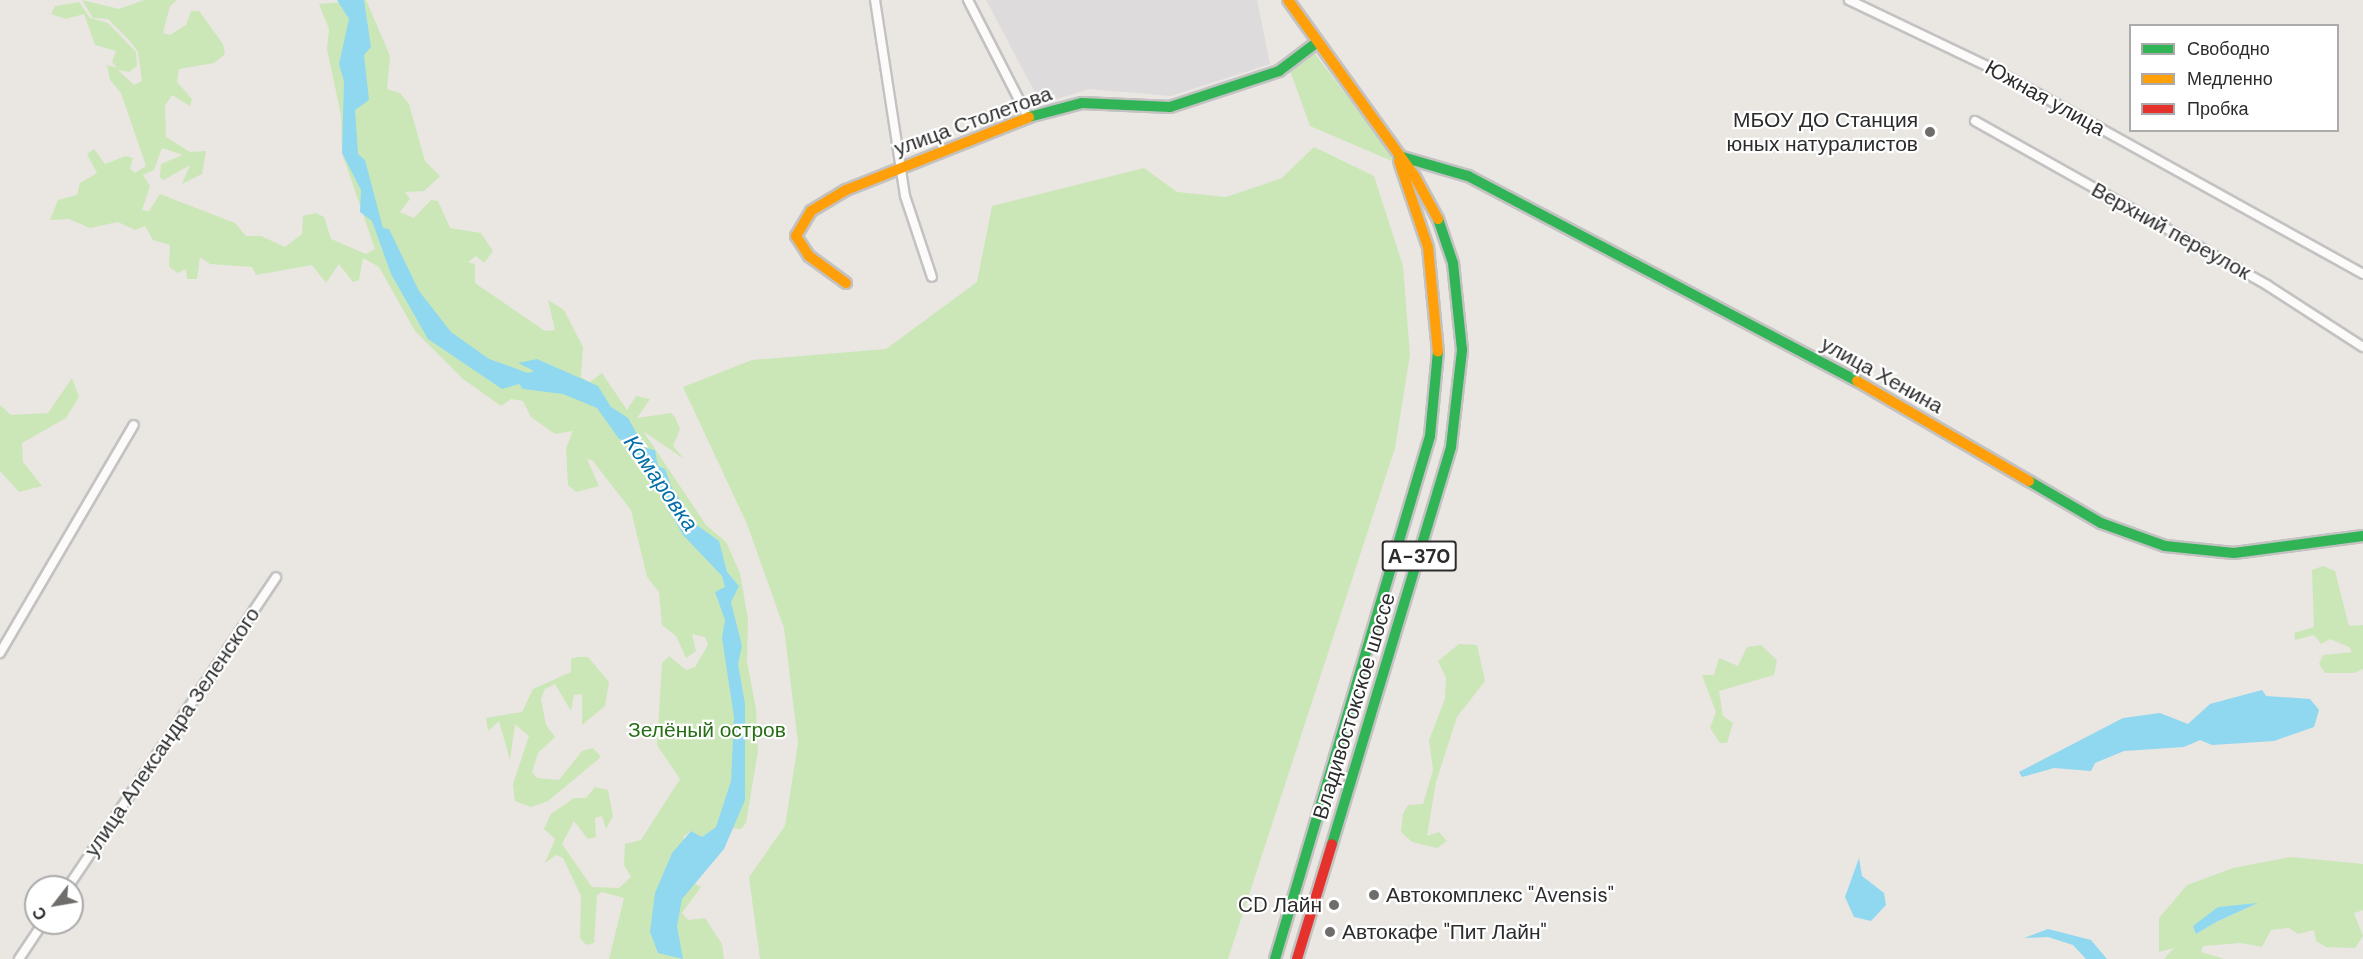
<!DOCTYPE html>
<meta charset="utf-8">
<style>
body{margin:0}
#map{position:relative;width:2363px;height:959px;overflow:hidden;background:#eae6e1;font-family:"DM Sans",sans-serif}
div>[style]{position:absolute}
.industrial>*{inset:0;background:#dedbdd}
.green>*{inset:0;background:#cbe7b8}
.water>*{inset:0;background:#90d7f0}
.roads{filter:drop-shadow(2px 0 #c3c2c2) drop-shadow(-2px 0 #c3c2c2) drop-shadow(0 2px #c3c2c2) drop-shadow(0 -2px #c3c2c2)}
.street>*{height:8px;margin:-4px;padding:0 4px;transform-origin:4px;border-radius:4px;background:#fcfbfa}
.fast>*{height:10px;margin:-5px;padding:0 5px;transform-origin:5px;border-radius:5px;background:#30b455}
.slow>*{height:10px;margin:-5px;padding:0 5px;transform-origin:5px;border-radius:5px;background:#ff9f0a}
.jam>*{height:10px;margin:-5px;padding:0 5px;transform-origin:5px;border-radius:5px;background:#e5322d}
.dots>*{width:16px;height:16px;translate:-50% -50%;box-sizing:border-box;border:3px solid #fff;border-radius:50%}
span{translate:-50% -50%;white-space:nowrap;text-align:center;line-height:1.15;-webkit-text-stroke:4.5px #fff;paint-order:stroke}
.shield-label span{padding:2px 4px;background:#fff;border:2px solid;border-radius:4px;-webkit-text-stroke-width:0}
.shield-label{font-size:20px;color:#2c2c2c;font-weight:700}
.street-label{font-size:21px;color:#2c2c2c}
.poi-label{font-size:21px;color:#2c2c2c}
.right{translate:-100% -50%;text-align:right}
.left{translate:0 -50%;text-align:left}
.park-label{font-size:21px;color:#276f15}
.water-label{font-size:22px;color:#046ea8;font-style:italic}
.legend{position:absolute;left:2129px;top:24px;width:210px;height:108px;box-sizing:border-box;background:#fff;border:2px solid #ababab;margin:0;padding:8px 10px;list-style:none;font-size:18px;color:#2c2c2c}
.legend li{display:flex;align-items:center;gap:12px;height:30px}
.legend b{width:30px;border:2px solid #ababab}
.north{position:absolute;left:24px;top:875px;width:60px;height:60px;box-sizing:border-box;background:#fff;border:2px solid #ababab;border-radius:50%;rotate:239deg;font-size:16px;font-weight:700;line-height:24px;text-align:center;color:#2c2c2c}
.north::after{content:'';display:block;margin:auto;width:21px;height:27px;background:#6e6d6b;clip-path:polygon(50% 0,100% 100%,50% 72%,0 100%)}
</style>
<div id="map">
<div class="industrial">
<div style="clip-path:polygon(986px 0,1257px 0,1270px 64px,1171px 96px,1089px 89px,1041px 104px)"></div>
</div>
<div class="green">
<div style="clip-path:polygon(82px 0,119px 9px,144px 0,177px 0,170px 6px,163px 33px,170px 35px,186px 25px,191px 11px,199px 11px,223px 44px,225px 54px,214px 63px,179px 69px,177px 82px,192px 99px,190px 106px,172px 95px,165px 106px,166px 137px,190px 152px,206px 151px,202px 174px,182px 184px,190px 165px,164px 180px,160px 177px,161px 164px,183px 155px,162px 148px,154px 170px,143px 175px,150px 186px,142px 210px,149px 211px,160px 194px,235px 223px,246px 236px,261px 236px,285px 247px,302px 234px,303px 216px,316px 213px,324px 217px,331px 239px,366px 254px,375px 249px,342px 153px,341px 115px,327px 49px,329px 29px,319px 4px,366px 0,390px 56px,387px 89px,400px 93px,409px 104px,425px 161px,440px 176px,424px 191px,405px 192px,410px 199px,400px 212px,414px 218px,431px 200px,438px 201px,450px 228px,481px 233px,493px 251px,484px 263px,476px 256px,468px 262px,475px 264px,475px 283px,545px 331px,555px 330px,548px 300px,564px 310px,583px 347px,581px 377px,590px 382px,602px 373px,627px 410px,636px 396px,650px 399px,637px 418px,671px 413px,675px 417px,680px 429px,673px 446px,684px 459px,643px 431px,706px 525px,726px 542px,740px 573px,748px 619px,747px 662px,756px 709px,758px 751px,746px 823px,741px 829px,716px 827px,702px 837px,691px 831px,683px 837px,695px 884px,701px 887px,682px 913px,688px 920px,705px 918px,722px 944px,724px 959px,609px 959px,624px 898px,602px 892px,597px 895px,594px 943px,586px 945px,580px 938px,581px 896px,563px 858px,556px 855px,545px 863px,555px 839px,544px 829px,551px 814px,574px 798px,586px 798px,595px 787px,608px 790px,613px 816px,606px 829px,602px 816px,595px 818px,596px 837px,588px 839px,574px 821px,562px 844px,592px 887px,619px 888px,631px 877px,624px 865px,625px 844px,641px 840px,680px 779px,657px 745px,662px 663px,669px 656px,686px 670px,695px 667px,708px 645px,705px 637px,692px 634px,696px 651px,686px 658px,676px 636px,662px 625px,659px 592px,647px 577px,631px 510px,592px 460px,587px 459px,599px 486px,576px 492px,568px 485px,566px 448px,573px 431px,555px 434px,531px 417px,523px 401px,511px 399px,501px 406px,463px 379px,415px 331px,379px 267px,363px 258px,359px 280px,353px 282px,339px 264px,326px 283px,312px 265px,256px 275px,252px 267px,210px 264px,200px 257px,197px 279px,187px 279px,186px 269px,178px 273px,169px 267px,170px 245px,153px 240px,145px 226px,135px 230px,118px 222px,90px 228px,69px 219px,50px 220px,58px 200px,77px 195px,80px 183px,97px 173px,87px 154px,94px 149px,105px 164px,126px 156px,133px 158px,130px 169px,135px 173px,146px 166px,121px 93px,110px 80px,107px 65px,117px 68px,112px 62px,116px 51px,95px 45px,84px 14px,66px 19px,51px 14px,55px 6px,79px 2px,90px 18px,108px 23px,136px 52px,137px 66px,129px 72px,118px 70px,134px 85px,142px 81px,138px 52px,130px 41px,108px 19px,93px 18px)"></div>
<div style="clip-path:polygon(1312px 50px,1391px 154px,1392px 161px,1310px 126px,1289px 68px)"></div>
<div style="clip-path:polygon(1314px 147px,1374px 176px,1403px 266px,1410px 355px,1395px 448px,1228px 959px,760px 959px,749px 877px,785px 826px,798px 743px,784px 628px,747px 524px,683px 387px,752px 360px,886px 349px,977px 282px,992px 206px,1144px 168px,1177px 192px,1226px 197px,1282px 178px)"></div>
<div style="clip-path:polygon(72px 378px,79px 397px,66px 418px,22px 443px,23px 462px,42px 486px,19px 492px,0 471px,0 405px,11px 415px,48px 413px)"></div>
<div style="clip-path:polygon(2323px 566px,2335px 571px,2349px 626px,2363px 625px,2363px 669px,2354px 673px,2325px 673px,2319px 664px,2323px 655px,2352px 652px,2349px 647px,2330px 639px,2321px 644px,2314px 635px,2295px 640px,2294px 633px,2314px 627px,2312px 570px)"></div>
<div style="clip-path:polygon(1459px 644px,1477px 645px,1485px 681px,1457px 717px,1436px 782px,1427px 836px,1439px 832px,1447px 841px,1437px 848px,1412px 842px,1401px 832px,1403px 814px,1408px 805px,1423px 804px,1433px 770px,1429px 740px,1445px 699px,1446px 678px,1438px 661px)"></div>
<div style="clip-path:polygon(1761px 645px,1777px 660px,1774px 675px,1719px 691px,1723px 716px,1733px 723px,1727px 743px,1720px 743px,1710px 728px,1716px 712px,1702px 675px,1714px 675px,1719px 658px,1738px 666px,1747px 647px)"></div>
<div style="clip-path:polygon(577px 657px,588px 657px,609px 682px,605px 706px,582px 725px,582px 694px,574px 695px,571px 711px,555px 684px,545px 689px,541px 699px,546px 725px,555px 737px,538px 753px,532px 772px,537px 778px,559px 780px,582px 751px,593px 748px,601px 757px,548px 801px,531px 807px,515px 801px,513px 784px,529px 736px,515px 724px,510px 760px,499px 721px,488px 731px,486px 718px,522px 712px,533px 689px,571px 672px,571px 659px)"></div>
<div style="clip-path:polygon(evenodd,2291px 857px,2363px 864px,2363px 910px,2354px 913px,2363px 936px,2355px 948px,2326px 947px,2316px 941px,2314px 930px,2298px 934px,2289px 928px,2271px 930px,2262px 947px,2241px 943px,2203px 946px,2201px 952px,2224px 959px,2164px 959px,2174px 948px,2159px 952px,2159px 918px,2187px 885px,2233px 868px,2291px 857px,2256px 904px,2216px 922px,2196px 934px,2218px 907px,2256px 904px)"></div>
</div>
<div class="water">
<div style="clip-path:polygon(337px 0,364px 0,371px 47px,364px 55px,369px 100px,355px 110px,358px 154px,365px 160px,383px 228px,389px 229px,419px 291px,451px 332px,489px 359px,528px 373px,534px 371px,518px 363px,537px 359px,598px 386px,611px 407px,628px 418px,645px 448px,655px 450px,658px 466px,665px 469px,672px 488px,698px 526px,719px 541px,727px 572px,739px 586px,731px 602px,742px 646px,738px 664px,745px 704px,745px 800px,724px 849px,682px 899px,677px 926px,683px 959px,658px 953px,650px 932px,655px 893px,672px 853px,691px 831px,702px 837px,716px 827px,731px 781px,734px 717px,722px 638px,725px 620px,715px 592px,725px 587px,722px 576px,683px 535px,630px 442px,619px 439px,597px 408px,563px 394px,523px 389px,519px 384px,502px 389px,428px 339px,391px 274px,372px 221px,360px 212px,361px 190px,342px 153px,344px 81px,339px 64px,349px 19px)"></div>
<div style="clip-path:polygon(2262px 690px,2266px 696px,2310px 699px,2319px 710px,2314px 727px,2274px 741px,2212px 745px,2200px 740px,2184px 747px,2124px 751px,2095px 763px,2091px 771px,2054px 768px,2022px 777px,2019px 772px,2123px 718px,2160px 713px,2188px 724px,2210px 704px)"></div>
<div style="clip-path:polygon(1859px 858px,1862px 876px,1884px 893px,1886px 905px,1871px 921px,1854px 917px,1845px 897px)"></div>
<div style="clip-path:polygon(2258px 903px,2216px 922px,2196px 934px,2193px 926px,2218px 907px)"></div>
<div style="clip-path:polygon(2048px 929px,2091px 940px,2107px 959px,2086px 959px,2073px 945px,2048px 937px,2024px 938px)"></div>
</div>
<div class="roads">
<div class="street">
<div style="left:875px;top:0;width:198px;rotate:81.3deg"></div>
<div style="left:905px;top:196px;width:85px;rotate:71.6deg"></div>
<div style="left:968px;top:0;width:131px;rotate:62.9deg"></div>
<div style="left:1849px;top:0;width:162px;rotate:25.6deg"></div>
<div style="left:1995px;top:70px;width:421px;rotate:29deg"></div>
<div style="left:1975px;top:121px;width:335px;rotate:29.3deg"></div>
<div style="left:2267px;top:285px;width:114px;rotate:32.9deg"></div>
<div style="left:0;top:653px;width:264px;rotate:-59.6deg"></div>
<div style="left:68px;top:887px;width:373px;rotate:-56.1deg"></div>
<div style="left:19px;top:959px;width:43px;rotate:-56.3deg"></div>
</div>
<div class="fast">
<div style="left:1029px;top:117px;width:55px;rotate:-14.8deg"></div>
<div style="left:1082px;top:103px;width:88px;rotate:2.6deg"></div>
<div style="left:1170px;top:107px;width:115px;rotate:-18.3deg"></div>
<div style="left:1279px;top:71px;width:46px;rotate:-37.1deg"></div>
<div style="left:1399px;top:156px;width:72px;rotate:16.2deg"></div>
<div style="left:1468px;top:176px;width:440px;rotate:27.8deg"></div>
<div style="left:2029px;top:481px;width:83px;rotate:30.3deg"></div>
<div style="left:2101px;top:523px;width:68px;rotate:19.8deg"></div>
<div style="left:2165px;top:546px;width:69px;rotate:5.8deg"></div>
<div style="left:2234px;top:553px;width:130px;rotate:-7.5deg"></div>
<div style="left:1332px;top:844px;width:414px;rotate:-73.3deg"></div>
<div style="left:1451px;top:447px;width:98px;rotate:-83.5deg"></div>
<div style="left:1462px;top:350px;width:87px;rotate:-95.9deg"></div>
<div style="left:1453px;top:263px;width:46px;rotate:-108.8deg"></div>
<div style="left:1275px;top:959px;width:545px;rotate:-73.49deg"></div>
<div style="left:1430px;top:436px;width:84px;rotate:-84.6deg"></div>
</div>
<div class="slow">
<div style="left:1288px;top:0;width:218px;rotate:54.3deg"></div>
<div style="left:1415px;top:177px;width:48px;rotate:61.3deg"></div>
<div style="left:1399px;top:161px;width:91px;rotate:71.4deg"></div>
<div style="left:1428px;top:247px;width:105px;rotate:84.6deg"></div>
<div style="left:846px;top:283px;width:46px;rotate:-143.9deg"></div>
<div style="left:809px;top:256px;width:24px;rotate:-123deg"></div>
<div style="left:796px;top:236px;width:29px;rotate:-59deg"></div>
<div style="left:811px;top:211px;width:41px;rotate:-31deg"></div>
<div style="left:846px;top:190px;width:197px;rotate:-21.7deg"></div>
<div style="left:1857px;top:381px;width:199px;rotate:30.2deg"></div>
</div>
<div class="jam">
<div style="left:1297px;top:959px;width:120px;rotate:-73.1deg"></div>
</div>
</div>
<div class="dots">
<div style="left:1930px;top:132px;background:#6e6d6b"></div>
<div style="left:1374px;top:895px;background:#6e6d6b"></div>
<div style="left:1334px;top:905px;background:#6e6d6b"></div>
<div style="left:1330px;top:932px;background:#6e6d6b"></div>
</div>
<div class="shield-label">
<span style="left:1419px;top:556px">А-370</span>
</div>
<div class="street-label">
<span style="left:2045px;top:98px;rotate:29deg">Южная улица</span>
<span style="left:973px;top:121px;rotate:-20deg">улица Столетова</span>
<span style="left:2171px;top:231px;rotate:29deg">Верхний переулок</span>
<span style="left:1882px;top:375px;rotate:29deg">улица Хенина</span>
<span style="left:1354px;top:706px;rotate:-73deg">Владивостокское шоссе</span>
<span style="left:172px;top:732px;rotate:-56deg">улица Александра Зеленского</span>
</div>
<div class="poi-label">
<span class="right" style="left:1918px;top:132px">МБОУ ДО Станция<br>юных натуралистов</span>
<span class="left" style="left:1386px;top:895px">Автокомплекс "Avensis"</span>
<span class="right" style="left:1322px;top:905px">CD Лайн</span>
<span class="left" style="left:1342px;top:932px">Автокафе "Пит Лайн"</span>
</div>
<div class="park-label">
<span style="left:707px;top:730px">Зелёный остров</span>
</div>
<div class="water-label">
<span style="left:661px;top:483px;rotate:55deg">Комаровка</span>
</div>
<ul class="legend">
<li><b style="height:8px;background:#30b455"></b>Свободно</li>
<li><b style="height:8px;background:#ff9f0a"></b>Медленно</li>
<li><b style="height:8px;background:#e5322d"></b>Пробка</li>
</ul>
<div class="north">С</div>
</div>
